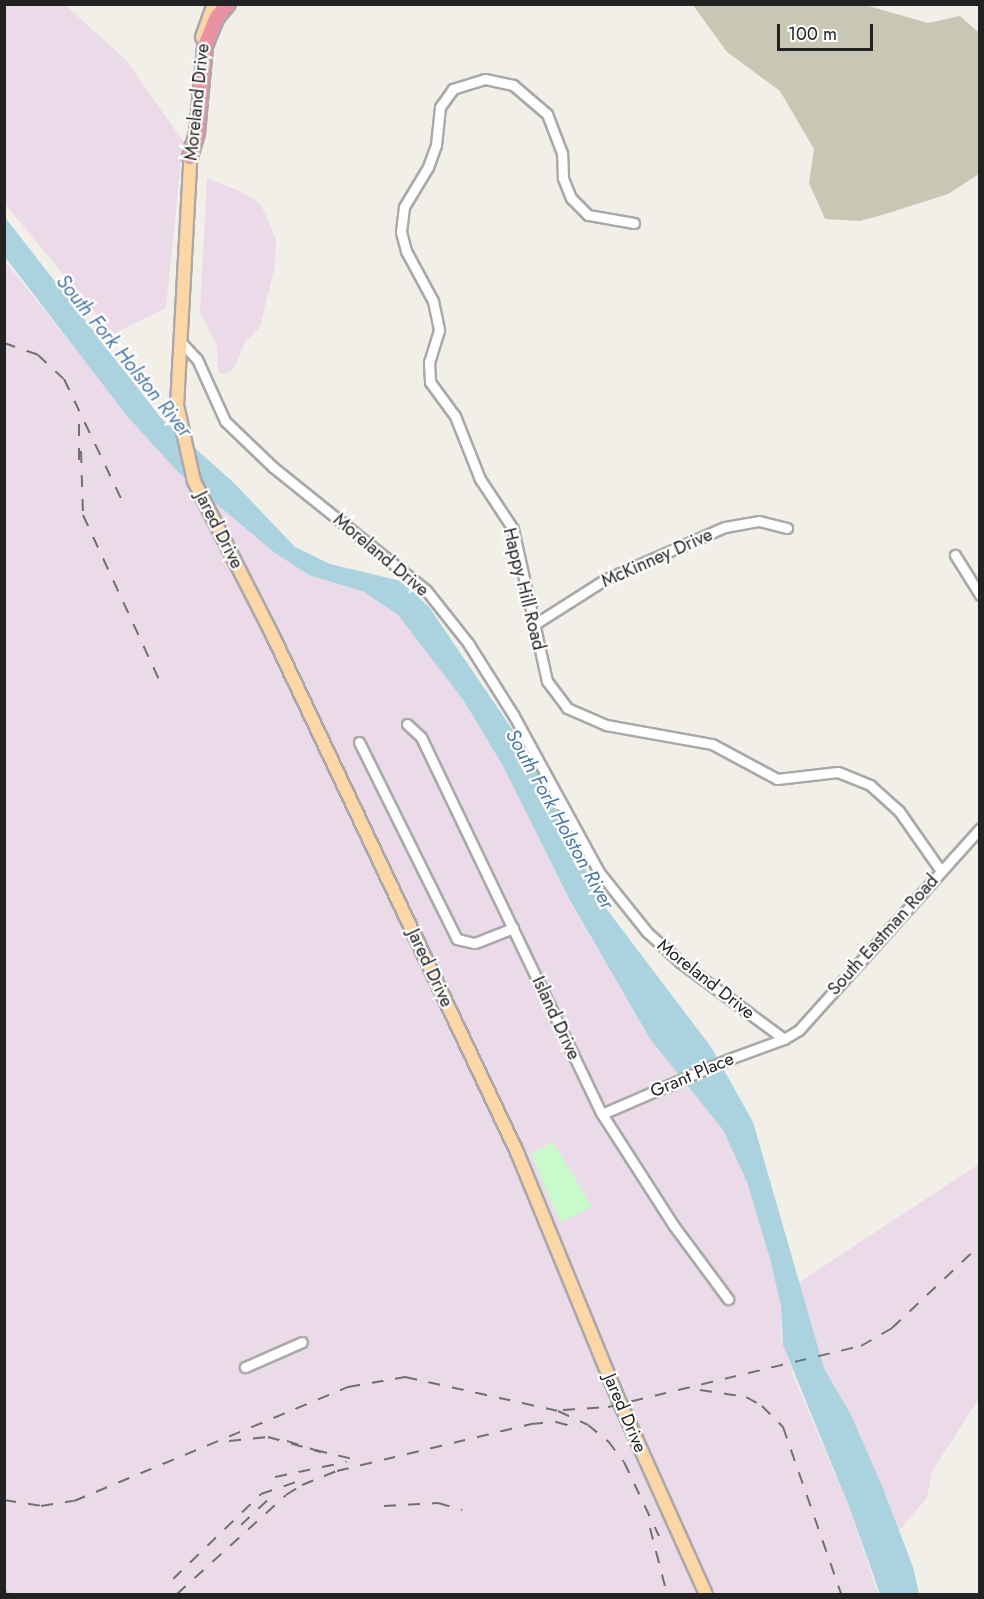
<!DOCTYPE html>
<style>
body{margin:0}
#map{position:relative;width:984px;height:1599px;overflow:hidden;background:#f2efe9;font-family:Jost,sans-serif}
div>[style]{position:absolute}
.industrial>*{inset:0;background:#ebdbe8}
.construction>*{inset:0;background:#c7c7b4}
.park>*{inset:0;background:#c8facc}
.water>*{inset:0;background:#aad3df}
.canal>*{height:7px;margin:-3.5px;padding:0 3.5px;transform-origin:3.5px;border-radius:3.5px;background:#aad3df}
.roads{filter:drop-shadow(2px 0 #a9a9a9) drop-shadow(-2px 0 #a9a9a9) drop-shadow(0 2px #a9a9a9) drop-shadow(0 -2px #a9a9a9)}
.minor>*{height:9px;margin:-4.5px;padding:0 4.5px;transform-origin:4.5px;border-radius:4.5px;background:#fff}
.major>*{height:12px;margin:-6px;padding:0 6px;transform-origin:6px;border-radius:6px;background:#fcd6a4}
.highway>*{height:14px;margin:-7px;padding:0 7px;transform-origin:7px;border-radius:7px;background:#e892a2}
.rail>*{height:2px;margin-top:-1px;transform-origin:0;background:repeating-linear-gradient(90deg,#707070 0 12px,transparent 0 24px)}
span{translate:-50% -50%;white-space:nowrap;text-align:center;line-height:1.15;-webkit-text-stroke:4.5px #fff;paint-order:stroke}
.street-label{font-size:18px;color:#222}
.water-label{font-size:20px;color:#4a7aab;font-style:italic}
.frame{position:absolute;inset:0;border:6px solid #222;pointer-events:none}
.scale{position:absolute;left:777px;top:24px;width:96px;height:27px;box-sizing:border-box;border:3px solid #222;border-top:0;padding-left:8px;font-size:18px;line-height:21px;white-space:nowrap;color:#222;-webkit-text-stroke:4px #fff;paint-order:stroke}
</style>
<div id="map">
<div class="industrial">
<div style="clip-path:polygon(5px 4px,65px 5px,125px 59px,183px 141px,166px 308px,113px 334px,5px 204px)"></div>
<div style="clip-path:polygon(207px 178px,242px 192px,261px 205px,276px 239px,275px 266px,260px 327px,245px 342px,234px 368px,226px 374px,218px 372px,217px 346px,200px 312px)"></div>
<div style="clip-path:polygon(4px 260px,145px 436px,309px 575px,364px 592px,398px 615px,464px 701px,503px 766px,568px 898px,650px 1039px,723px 1130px,747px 1182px,770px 1259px,781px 1306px,781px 1336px,793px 1375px,850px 1509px,878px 1594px,5px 1594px)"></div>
<div style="clip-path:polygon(979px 1164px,979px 1399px,932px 1471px,927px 1498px,898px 1532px,851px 1415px,824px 1368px,798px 1283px)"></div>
</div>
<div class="construction">
<div style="clip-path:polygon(693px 5px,865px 5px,928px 23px,960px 16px,979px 33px,979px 174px,948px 194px,882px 215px,860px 221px,825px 219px,809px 183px,814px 149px,780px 91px,727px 52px)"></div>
</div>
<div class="park">
<div style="clip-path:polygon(553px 1142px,592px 1207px,560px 1222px,531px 1154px)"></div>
</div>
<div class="water">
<div style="clip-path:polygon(4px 216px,161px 418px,234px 483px,295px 547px,330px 564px,401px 581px,429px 607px,510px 726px,545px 785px,602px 903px,711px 1047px,753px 1122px,824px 1368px,851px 1415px,882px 1486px,913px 1567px,919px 1594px,880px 1594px,850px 1509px,783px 1345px,781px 1306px,770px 1259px,747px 1182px,723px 1130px,650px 1039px,568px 897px,503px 766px,464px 701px,398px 615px,364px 592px,309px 575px,275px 553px,177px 471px,127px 416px,5px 257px)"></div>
</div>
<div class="canal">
<div style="left:4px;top:1593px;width:2px;rotate:27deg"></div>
</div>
<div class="roads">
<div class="minor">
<div style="left:634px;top:223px;width:47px;rotate:-170.1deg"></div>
<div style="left:588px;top:215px;width:24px;rotate:-135deg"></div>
<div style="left:571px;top:198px;width:22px;rotate:-112deg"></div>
<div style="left:563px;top:178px;width:25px;rotate:-92deg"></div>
<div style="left:562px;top:153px;width:42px;rotate:-111deg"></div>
<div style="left:547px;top:114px;width:45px;rotate:-139.5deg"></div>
<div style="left:513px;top:85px;width:29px;rotate:-168deg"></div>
<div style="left:485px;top:79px;width:34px;rotate:163deg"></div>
<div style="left:453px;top:89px;width:22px;rotate:126deg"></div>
<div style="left:440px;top:107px;width:38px;rotate:96deg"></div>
<div style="left:436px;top:145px;width:23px;rotate:110deg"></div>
<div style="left:428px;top:167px;width:47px;rotate:121deg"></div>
<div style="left:404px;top:207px;width:25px;rotate:97deg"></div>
<div style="left:401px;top:232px;width:20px;rotate:75deg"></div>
<div style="left:406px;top:251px;width:57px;rotate:61.6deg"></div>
<div style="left:433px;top:301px;width:30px;rotate:78deg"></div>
<div style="left:439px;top:330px;width:34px;rotate:107deg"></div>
<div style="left:429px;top:362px;width:20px;rotate:87deg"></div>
<div style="left:430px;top:382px;width:42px;rotate:53.7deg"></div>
<div style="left:455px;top:416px;width:68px;rotate:68.4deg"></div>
<div style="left:480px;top:479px;width:60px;rotate:56.6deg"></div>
<div style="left:513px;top:529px;width:156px;rotate:77.4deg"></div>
<div style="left:547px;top:681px;width:34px;rotate:53deg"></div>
<div style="left:567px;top:708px;width:43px;rotate:23.6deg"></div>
<div style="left:606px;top:725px;width:108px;rotate:10.2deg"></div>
<div style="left:712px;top:744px;width:74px;rotate:28.3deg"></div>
<div style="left:777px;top:779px;width:61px;rotate:-6.5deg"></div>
<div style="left:838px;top:772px;width:35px;rotate:22deg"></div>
<div style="left:870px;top:785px;width:39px;rotate:42deg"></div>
<div style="left:899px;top:811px;width:73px;rotate:55deg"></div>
<div style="left:179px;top:340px;width:26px;rotate:47deg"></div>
<div style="left:197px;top:359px;width:68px;rotate:65.7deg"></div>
<div style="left:225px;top:421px;width:66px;rotate:43.8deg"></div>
<div style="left:273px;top:467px;width:196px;rotate:38.8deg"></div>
<div style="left:426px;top:590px;width:68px;rotate:51.6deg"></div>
<div style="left:468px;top:643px;width:86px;rotate:57.8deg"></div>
<div style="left:514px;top:716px;width:178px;rotate:61.4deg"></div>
<div style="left:599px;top:872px;width:77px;rotate:51.3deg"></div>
<div style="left:647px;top:932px;width:45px;rotate:42.3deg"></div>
<div style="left:680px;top:962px;width:129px;rotate:36.5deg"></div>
<div style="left:955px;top:555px;width:47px;rotate:58deg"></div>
<div style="left:535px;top:624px;width:82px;rotate:-32.5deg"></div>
<div style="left:604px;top:580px;width:132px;rotate:-23.7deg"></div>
<div style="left:725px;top:527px;width:35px;rotate:-10deg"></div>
<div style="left:759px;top:521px;width:29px;rotate:14deg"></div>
<div style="left:407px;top:724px;width:19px;rotate:43deg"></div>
<div style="left:421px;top:737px;width:418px;rotate:64.4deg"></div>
<div style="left:602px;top:1114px;width:133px;rotate:57.3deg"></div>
<div style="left:674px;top:1226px;width:91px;rotate:53.5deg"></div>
<div style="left:359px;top:742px;width:220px;rotate:63.6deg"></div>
<div style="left:457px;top:939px;width:18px;rotate:13deg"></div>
<div style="left:475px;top:943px;width:41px;rotate:-21.5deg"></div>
<div style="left:602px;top:1114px;width:138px;rotate:-23.4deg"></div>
<div style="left:729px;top:1059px;width:59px;rotate:-20deg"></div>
<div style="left:784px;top:1039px;width:17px;rotate:-31deg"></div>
<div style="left:799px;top:1030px;width:271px;rotate:-48.1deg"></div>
<div style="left:245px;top:1367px;width:62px;rotate:-23.7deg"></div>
</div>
<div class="major">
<div style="left:202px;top:37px;width:35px;rotate:-70deg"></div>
<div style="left:191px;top:147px;width:258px;rotate:93.1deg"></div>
<div style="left:177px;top:405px;width:78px;rotate:77.4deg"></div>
<div style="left:194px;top:481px;width:172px;rotate:63deg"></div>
<div style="left:272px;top:634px;width:573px;rotate:64.69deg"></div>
<div style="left:517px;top:1152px;width:271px;rotate:67.7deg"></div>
<div style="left:620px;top:1403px;width:209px;rotate:65.8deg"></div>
</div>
<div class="highway">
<div style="left:190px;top:157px;width:25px;rotate:-74deg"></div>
<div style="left:197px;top:133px;width:87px;rotate:-84.7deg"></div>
<div style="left:205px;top:46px;width:31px;rotate:-68deg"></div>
<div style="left:217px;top:17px;width:17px;rotate:-50deg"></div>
</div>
</div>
<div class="rail">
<div style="left:4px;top:343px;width:36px;rotate:19deg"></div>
<div style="left:38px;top:355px;width:35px;rotate:43deg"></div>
<div style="left:64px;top:379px;width:142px;rotate:64.5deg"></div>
<div style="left:81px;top:451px;width:64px;rotate:88.2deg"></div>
<div style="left:83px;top:515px;width:191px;rotate:65.2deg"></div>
<div style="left:79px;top:460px;width:42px;rotate:-90deg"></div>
<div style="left:700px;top:1390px;width:47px;rotate:8.7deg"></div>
<div style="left:746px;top:1397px;width:18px;rotate:29deg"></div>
<div style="left:762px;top:1406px;width:30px;rotate:45deg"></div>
<div style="left:783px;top:1427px;width:177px;rotate:70.8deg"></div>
<div style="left:563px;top:1410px;width:45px;rotate:-3.8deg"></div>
<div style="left:608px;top:1407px;width:260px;rotate:-13.6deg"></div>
<div style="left:861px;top:1346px;width:36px;rotate:-30deg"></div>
<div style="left:892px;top:1328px;width:121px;rotate:-43.3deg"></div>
<div style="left:229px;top:1441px;width:39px;rotate:-6deg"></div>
<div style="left:268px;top:1437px;width:55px;rotate:15.8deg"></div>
<div style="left:321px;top:1452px;width:45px;rotate:-162deg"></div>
<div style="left:315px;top:1450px;width:47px;rotate:13.4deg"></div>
<div style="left:275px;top:1477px;width:73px;rotate:-11.9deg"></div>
<div style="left:4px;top:1500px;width:37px;rotate:9deg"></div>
<div style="left:41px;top:1506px;width:33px;rotate:-9deg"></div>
<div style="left:74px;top:1501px;width:297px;rotate:-22.6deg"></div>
<div style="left:348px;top:1387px;width:58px;rotate:-10deg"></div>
<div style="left:405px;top:1377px;width:157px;rotate:12.5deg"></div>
<div style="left:558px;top:1411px;width:33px;rotate:25deg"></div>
<div style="left:588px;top:1425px;width:26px;rotate:39deg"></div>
<div style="left:608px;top:1441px;width:26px;rotate:53deg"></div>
<div style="left:624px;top:1462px;width:82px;rotate:64.7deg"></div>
<div style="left:384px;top:1506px;width:54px;rotate:-3.2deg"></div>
<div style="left:438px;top:1503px;width:25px;rotate:16deg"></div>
<div style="left:241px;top:1525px;width:42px;rotate:-43.1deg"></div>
<div style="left:650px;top:1528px;width:68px;rotate:75.6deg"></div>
<div style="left:173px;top:1579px;width:122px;rotate:-44deg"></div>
<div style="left:261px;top:1494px;width:46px;rotate:-18.8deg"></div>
<div style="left:177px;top:1594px;width:147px;rotate:-42.2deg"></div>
<div style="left:286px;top:1495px;width:19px;rotate:-32deg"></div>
<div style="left:302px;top:1485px;width:38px;rotate:-22deg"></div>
<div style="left:337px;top:1471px;width:200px;rotate:-13.6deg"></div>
<div style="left:531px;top:1424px;width:25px;rotate:-5deg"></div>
<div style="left:556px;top:1422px;width:24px;rotate:15deg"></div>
</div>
<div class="street-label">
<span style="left:197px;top:102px;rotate:-84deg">Moreland Drive</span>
<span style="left:219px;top:530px;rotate:63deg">Jared Drive</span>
<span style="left:381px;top:555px;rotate:40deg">Moreland Drive</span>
<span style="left:657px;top:558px;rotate:-24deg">McKinney Drive</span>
<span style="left:524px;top:589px;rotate:76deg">Happy Hill Road</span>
<span style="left:883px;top:935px;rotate:-48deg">South Eastman Road</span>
<span style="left:430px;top:968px;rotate:65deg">Jared Drive</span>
<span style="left:706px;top:979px;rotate:38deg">Moreland Drive</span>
<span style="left:556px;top:1018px;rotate:65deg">Island Drive</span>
<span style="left:692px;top:1075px;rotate:-23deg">Grant Place</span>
<span style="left:625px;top:1413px;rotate:67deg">Jared Drive</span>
</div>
<div class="water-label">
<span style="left:124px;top:356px;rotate:51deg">South Fork Holston River</span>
<span style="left:560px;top:819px;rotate:61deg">South Fork Holston River</span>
</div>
<div class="frame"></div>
<div class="scale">100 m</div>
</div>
